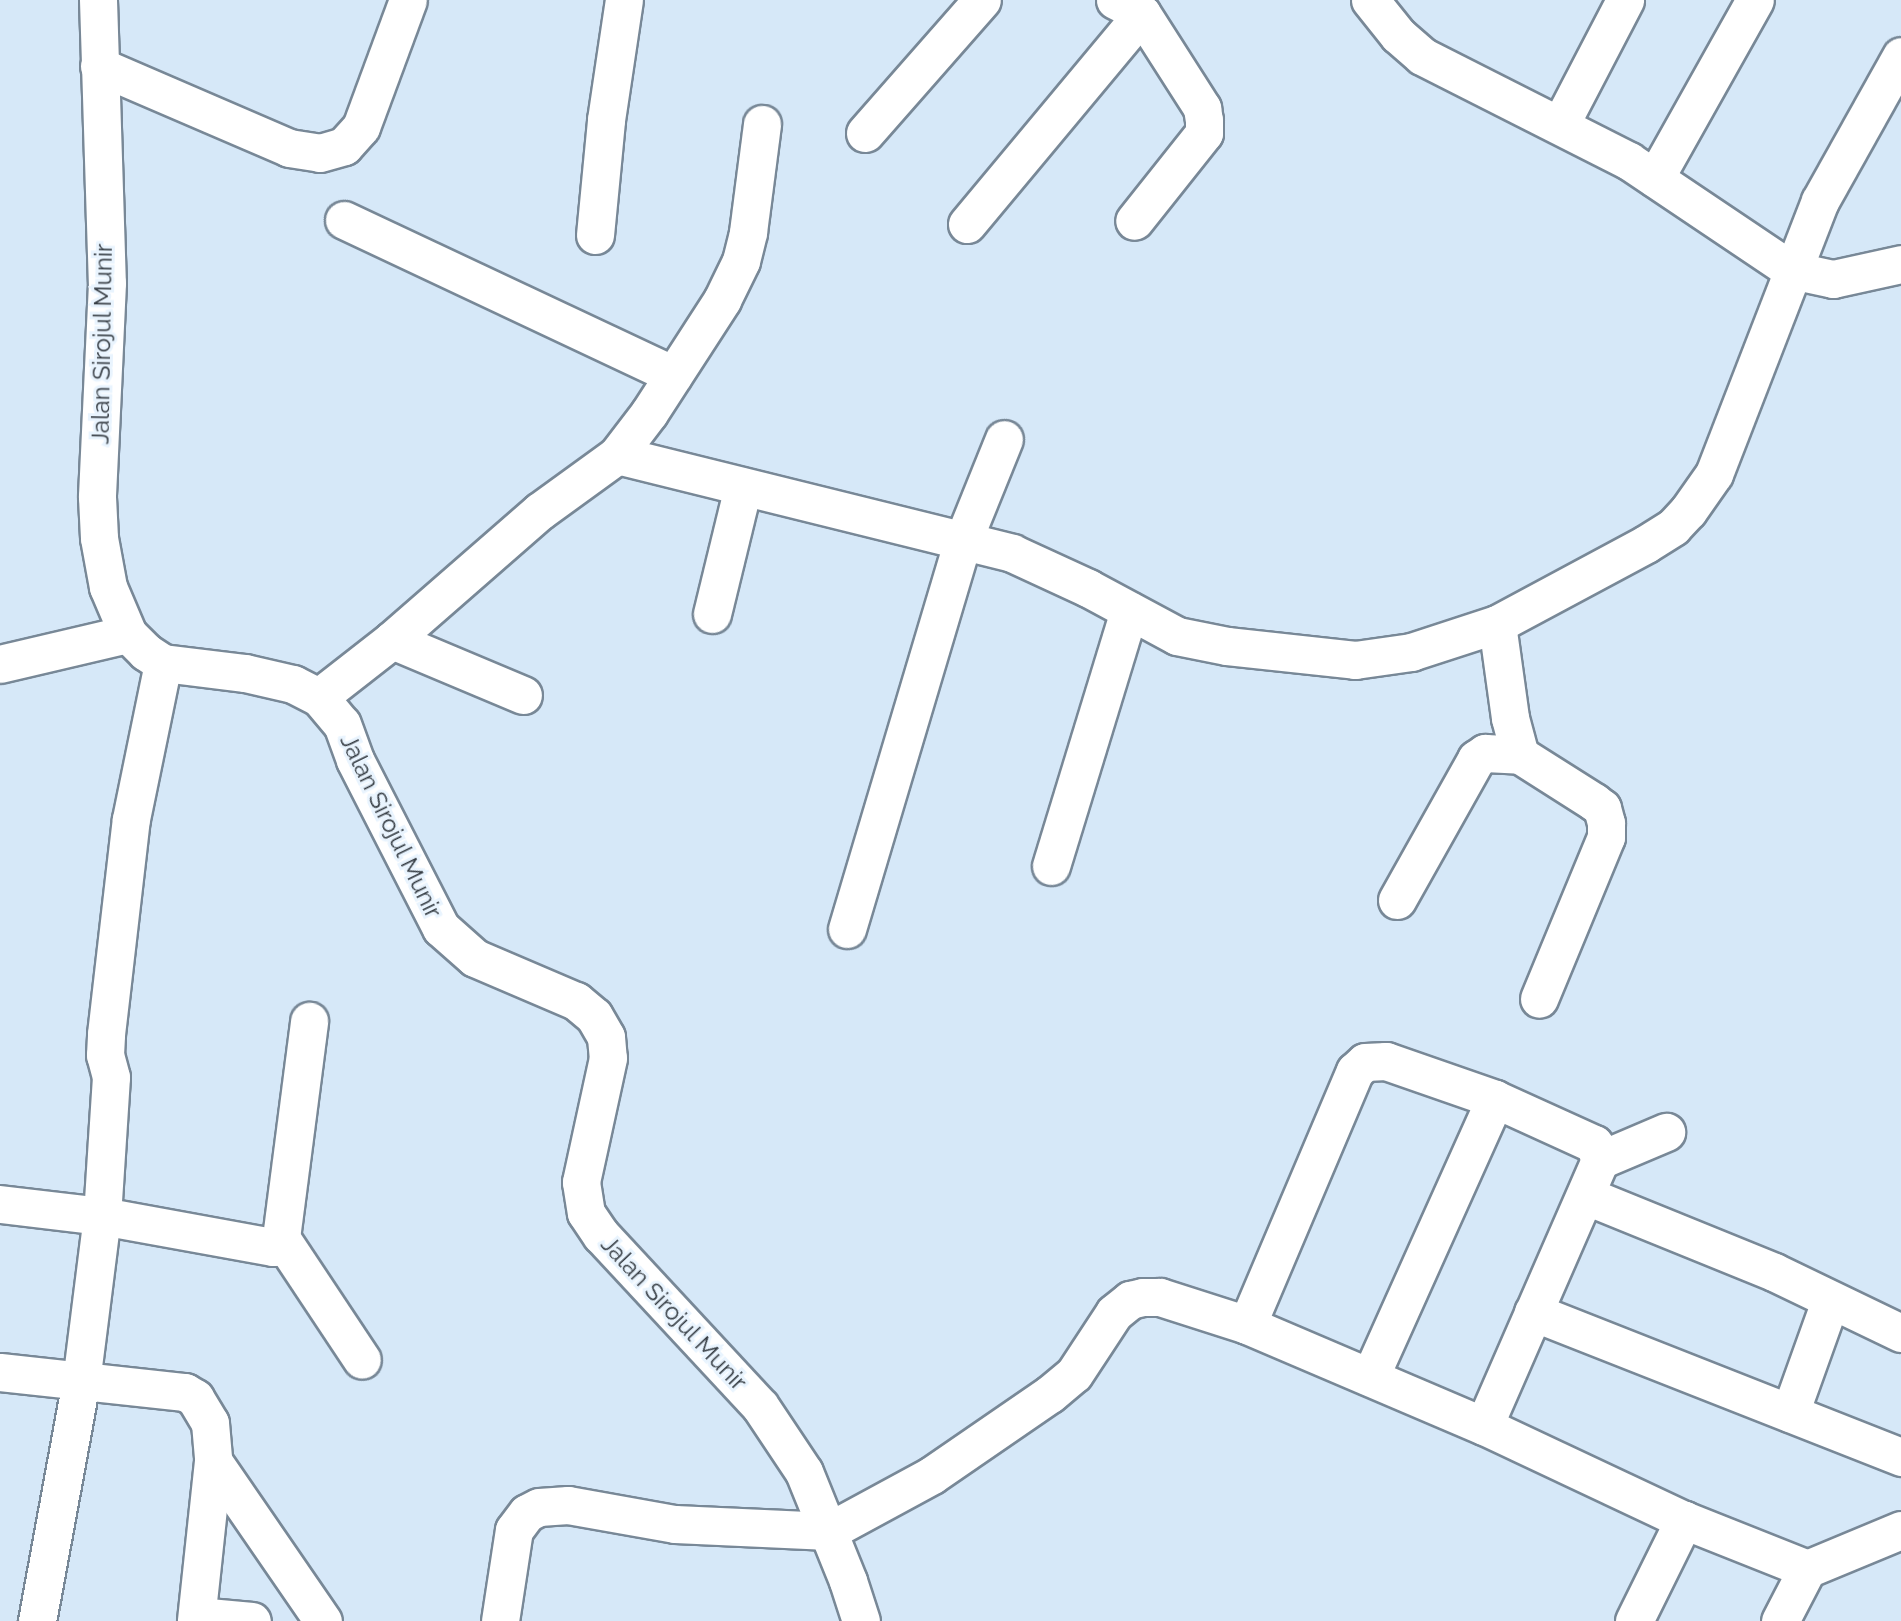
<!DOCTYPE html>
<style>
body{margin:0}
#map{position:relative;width:1901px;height:1621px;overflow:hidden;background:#d6e8f8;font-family:Raleway,sans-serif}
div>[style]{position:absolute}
.roads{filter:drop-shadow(2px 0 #788897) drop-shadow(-2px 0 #788897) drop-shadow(0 2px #788897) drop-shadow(0 -2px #788897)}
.minor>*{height:37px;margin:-18.5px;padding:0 18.5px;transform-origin:18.5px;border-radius:18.5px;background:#fff}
span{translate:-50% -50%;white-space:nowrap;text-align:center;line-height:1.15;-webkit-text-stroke:6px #e9f4fe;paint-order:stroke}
.street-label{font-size:24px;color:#353c43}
</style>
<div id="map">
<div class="roads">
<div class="minor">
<div style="left:98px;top:0;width:283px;rotate:88.2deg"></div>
<div style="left:107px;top:283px;width:214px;rotate:92.7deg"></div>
<div style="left:97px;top:497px;width:41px;rotate:87.2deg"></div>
<div style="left:99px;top:538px;width:50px;rotate:79.6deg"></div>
<div style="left:108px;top:587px;width:51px;rotate:66.9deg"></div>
<div style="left:128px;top:634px;width:25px;rotate:45deg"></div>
<div style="left:146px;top:652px;width:20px;rotate:33deg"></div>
<div style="left:163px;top:663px;width:83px;rotate:7deg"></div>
<div style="left:245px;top:673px;width:49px;rotate:12.9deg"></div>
<div style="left:293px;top:684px;width:29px;rotate:27deg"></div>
<div style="left:319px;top:697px;width:35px;rotate:50deg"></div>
<div style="left:342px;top:724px;width:38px;rotate:70deg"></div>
<div style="left:355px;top:760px;width:189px;rotate:62.9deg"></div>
<div style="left:441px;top:928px;width:45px;rotate:41.4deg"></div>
<div style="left:475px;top:958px;width:110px;rotate:23.1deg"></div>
<div style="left:576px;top:1001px;width:23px;rotate:40deg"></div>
<div style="left:594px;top:1016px;width:24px;rotate:60deg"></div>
<div style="left:606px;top:1037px;width:21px;rotate:85deg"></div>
<div style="left:608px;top:1058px;width:127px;rotate:102.3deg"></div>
<div style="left:581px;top:1182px;width:31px;rotate:81deg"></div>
<div style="left:586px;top:1213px;width:27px;rotate:56deg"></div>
<div style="left:601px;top:1235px;width:233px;rotate:47.1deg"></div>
<div style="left:760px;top:1406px;width:79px;rotate:56.3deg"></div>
<div style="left:804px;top:1472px;width:118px;rotate:68deg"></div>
<div style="left:848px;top:1581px;width:42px;rotate:72deg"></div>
<div style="left:1115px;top:0;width:30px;rotate:27deg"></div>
<div style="left:1142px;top:14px;width:112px;rotate:57.4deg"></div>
<div style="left:1202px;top:108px;width:12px;rotate:81deg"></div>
<div style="left:1204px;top:120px;width:13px;rotate:90deg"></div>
<div style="left:1204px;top:133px;width:112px;rotate:128.5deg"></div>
<div style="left:1370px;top:0;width:45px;rotate:51.3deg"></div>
<div style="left:1398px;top:35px;width:32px;rotate:41deg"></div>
<div style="left:1422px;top:56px;width:232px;rotate:26.9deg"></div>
<div style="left:1629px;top:161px;width:195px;rotate:33.9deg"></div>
<div style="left:1791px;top:270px;width:43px;rotate:12.1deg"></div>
<div style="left:1833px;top:279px;width:70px;rotate:-12.4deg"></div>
<div style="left:99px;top:66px;width:207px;rotate:23.3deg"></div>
<div style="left:289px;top:148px;width:31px;rotate:9deg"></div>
<div style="left:320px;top:153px;width:25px;rotate:-16deg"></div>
<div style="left:344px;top:146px;width:25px;rotate:-48deg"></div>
<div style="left:361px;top:127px;width:135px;rotate:-69.7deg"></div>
<div style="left:1560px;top:125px;width:141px;rotate:-62.5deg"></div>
<div style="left:865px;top:133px;width:177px;rotate:-48.7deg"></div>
<div style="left:1655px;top:178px;width:204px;rotate:-60.7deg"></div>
<div style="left:344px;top:220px;width:364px;rotate:25.2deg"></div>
<div style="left:967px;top:224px;width:273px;rotate:-50.2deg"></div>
<div style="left:595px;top:235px;width:116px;rotate:-84.5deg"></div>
<div style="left:606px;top:120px;width:121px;rotate:-81.5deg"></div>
<div style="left:617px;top:455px;width:407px;rotate:13.9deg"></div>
<div style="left:1012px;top:553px;width:84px;rotate:24.7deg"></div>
<div style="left:1088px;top:588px;width:101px;rotate:28.3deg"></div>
<div style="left:1177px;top:636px;width:51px;rotate:11.3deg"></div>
<div style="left:1227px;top:646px;width:129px;rotate:6.2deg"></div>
<div style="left:1355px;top:660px;width:57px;rotate:-8.1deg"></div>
<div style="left:1411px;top:652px;width:90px;rotate:-18deg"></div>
<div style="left:1497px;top:624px;width:169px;rotate:-28.2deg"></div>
<div style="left:1646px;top:544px;width:32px;rotate:-32deg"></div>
<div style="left:1673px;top:527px;width:22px;rotate:-47deg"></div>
<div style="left:1688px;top:511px;width:45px;rotate:-54.9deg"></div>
<div style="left:1714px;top:474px;width:293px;rotate:-68.8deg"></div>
<div style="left:1820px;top:201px;width:166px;rotate:-60.8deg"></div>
<div style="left:712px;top:614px;width:131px;rotate:-76.3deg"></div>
<div style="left:1497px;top:624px;width:95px;rotate:82.1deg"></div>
<div style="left:1510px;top:718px;width:38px;rotate:75deg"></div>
<div style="left:1520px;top:755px;width:88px;rotate:32.4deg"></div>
<div style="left:1594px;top:802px;width:10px;rotate:37deg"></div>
<div style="left:1602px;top:808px;width:16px;rotate:75deg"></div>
<div style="left:1606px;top:823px;width:14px;rotate:90deg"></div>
<div style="left:1606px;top:837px;width:175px;rotate:112.5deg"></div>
<div style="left:392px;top:640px;width:142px;rotate:22.8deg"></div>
<div style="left:0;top:664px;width:131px;rotate:-13.2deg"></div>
<div style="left:319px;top:697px;width:93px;rotate:-38deg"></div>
<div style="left:392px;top:640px;width:196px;rotate:-41.1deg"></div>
<div style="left:540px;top:511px;width:95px;rotate:-36deg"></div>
<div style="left:617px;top:455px;width:53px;rotate:-52.7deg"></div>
<div style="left:649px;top:413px;width:135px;rotate:-57.1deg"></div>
<div style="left:722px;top:300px;width:43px;rotate:-64deg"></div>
<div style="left:741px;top:261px;width:30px;rotate:-76deg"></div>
<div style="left:748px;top:232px;width:109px;rotate:-82.6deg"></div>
<div style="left:1051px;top:866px;width:267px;rotate:-73deg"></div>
<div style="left:1397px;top:900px;width:162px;rotate:-60.7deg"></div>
<div style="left:1476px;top:759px;width:11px;rotate:-34deg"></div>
<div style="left:1485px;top:753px;width:35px;rotate:3deg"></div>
<div style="left:847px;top:929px;width:403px;rotate:-73.4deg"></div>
<div style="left:962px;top:543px;width:112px;rotate:-68deg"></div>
<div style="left:1600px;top:1160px;width:72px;rotate:-23deg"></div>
<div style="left:1587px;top:1196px;width:202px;rotate:22.1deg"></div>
<div style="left:1774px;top:1272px;width:141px;rotate:25.7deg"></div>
<div style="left:0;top:1204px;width:103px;rotate:6.7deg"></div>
<div style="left:102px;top:1216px;width:174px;rotate:10.3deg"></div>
<div style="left:273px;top:1247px;width:12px;rotate:-48deg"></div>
<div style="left:281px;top:1238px;width:219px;rotate:-82.6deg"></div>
<div style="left:281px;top:1238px;width:146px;rotate:56.4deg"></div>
<div style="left:1533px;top:1312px;width:396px;rotate:21.5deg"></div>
<div style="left:1247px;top:1325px;width:276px;rotate:-67deg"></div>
<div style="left:1355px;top:1071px;width:13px;rotate:-42deg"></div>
<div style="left:1365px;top:1062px;width:21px;rotate:-3deg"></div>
<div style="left:1386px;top:1061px;width:115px;rotate:19.2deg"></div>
<div style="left:1495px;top:1099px;width:109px;rotate:24.4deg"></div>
<div style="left:1594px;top:1144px;width:17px;rotate:69deg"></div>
<div style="left:1600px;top:1160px;width:290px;rotate:113.6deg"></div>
<div style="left:0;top:1372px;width:186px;rotate:6.2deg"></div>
<div style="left:185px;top:1392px;width:12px;rotate:31deg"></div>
<div style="left:195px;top:1398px;width:29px;rotate:59deg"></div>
<div style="left:210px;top:1423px;width:38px;rotate:85deg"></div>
<div style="left:213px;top:1461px;width:161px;rotate:96.1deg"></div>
<div style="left:1370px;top:1377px;width:305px;rotate:-65.8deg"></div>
<div style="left:1790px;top:1413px;width:119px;rotate:-70.3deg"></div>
<div style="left:213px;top:1461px;width:194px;rotate:55.5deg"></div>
<div style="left:197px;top:1616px;width:55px;rotate:5.2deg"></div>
<div style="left:37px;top:1621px;width:243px;rotate:-79.6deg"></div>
<div style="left:81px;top:1382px;width:167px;rotate:-82.8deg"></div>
<div style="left:102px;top:1216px;width:139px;rotate:-86.3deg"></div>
<div style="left:111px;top:1077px;width:23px;rotate:-105deg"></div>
<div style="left:105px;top:1055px;width:21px;rotate:-87deg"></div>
<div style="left:106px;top:1034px;width:216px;rotate:-83.4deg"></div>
<div style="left:131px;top:819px;width:159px;rotate:-78.4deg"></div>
<div style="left:500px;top:1621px;width:92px;rotate:-81.3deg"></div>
<div style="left:514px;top:1530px;width:21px;rotate:-53deg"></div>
<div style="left:527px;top:1513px;width:13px;rotate:-27deg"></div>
<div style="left:539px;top:1507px;width:29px;rotate:-4deg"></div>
<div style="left:568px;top:1505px;width:109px;rotate:10.1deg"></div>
<div style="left:675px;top:1524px;width:154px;rotate:2.6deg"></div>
<div style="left:829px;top:1531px;width:117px;rotate:-28.5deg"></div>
<div style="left:932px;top:1475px;width:143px;rotate:-34.5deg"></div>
<div style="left:1050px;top:1394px;width:31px;rotate:-40deg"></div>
<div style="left:1074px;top:1374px;width:73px;rotate:-56.7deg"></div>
<div style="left:1114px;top:1313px;width:21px;rotate:-39deg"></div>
<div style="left:1130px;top:1300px;width:13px;rotate:-13deg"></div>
<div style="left:1143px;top:1297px;width:17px"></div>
<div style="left:1160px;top:1297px;width:91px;rotate:17.8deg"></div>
<div style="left:1247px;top:1325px;width:258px;rotate:23.1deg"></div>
<div style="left:1484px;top:1426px;width:221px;rotate:25.2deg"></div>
<div style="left:1684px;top:1520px;width:132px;rotate:21.7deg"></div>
<div style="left:1807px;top:1569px;width:102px;rotate:-22.5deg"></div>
<div style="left:1634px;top:1621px;width:113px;rotate:-63.7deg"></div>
<div style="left:1780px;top:1621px;width:59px;rotate:-62.6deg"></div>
</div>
</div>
<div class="street-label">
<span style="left:102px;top:344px;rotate:-89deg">Jalan Sirojul Munir</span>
<span style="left:391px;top:826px;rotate:64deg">Jalan Sirojul Munir</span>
<span style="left:674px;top:1313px;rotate:47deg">Jalan Sirojul Munir</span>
</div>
</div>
